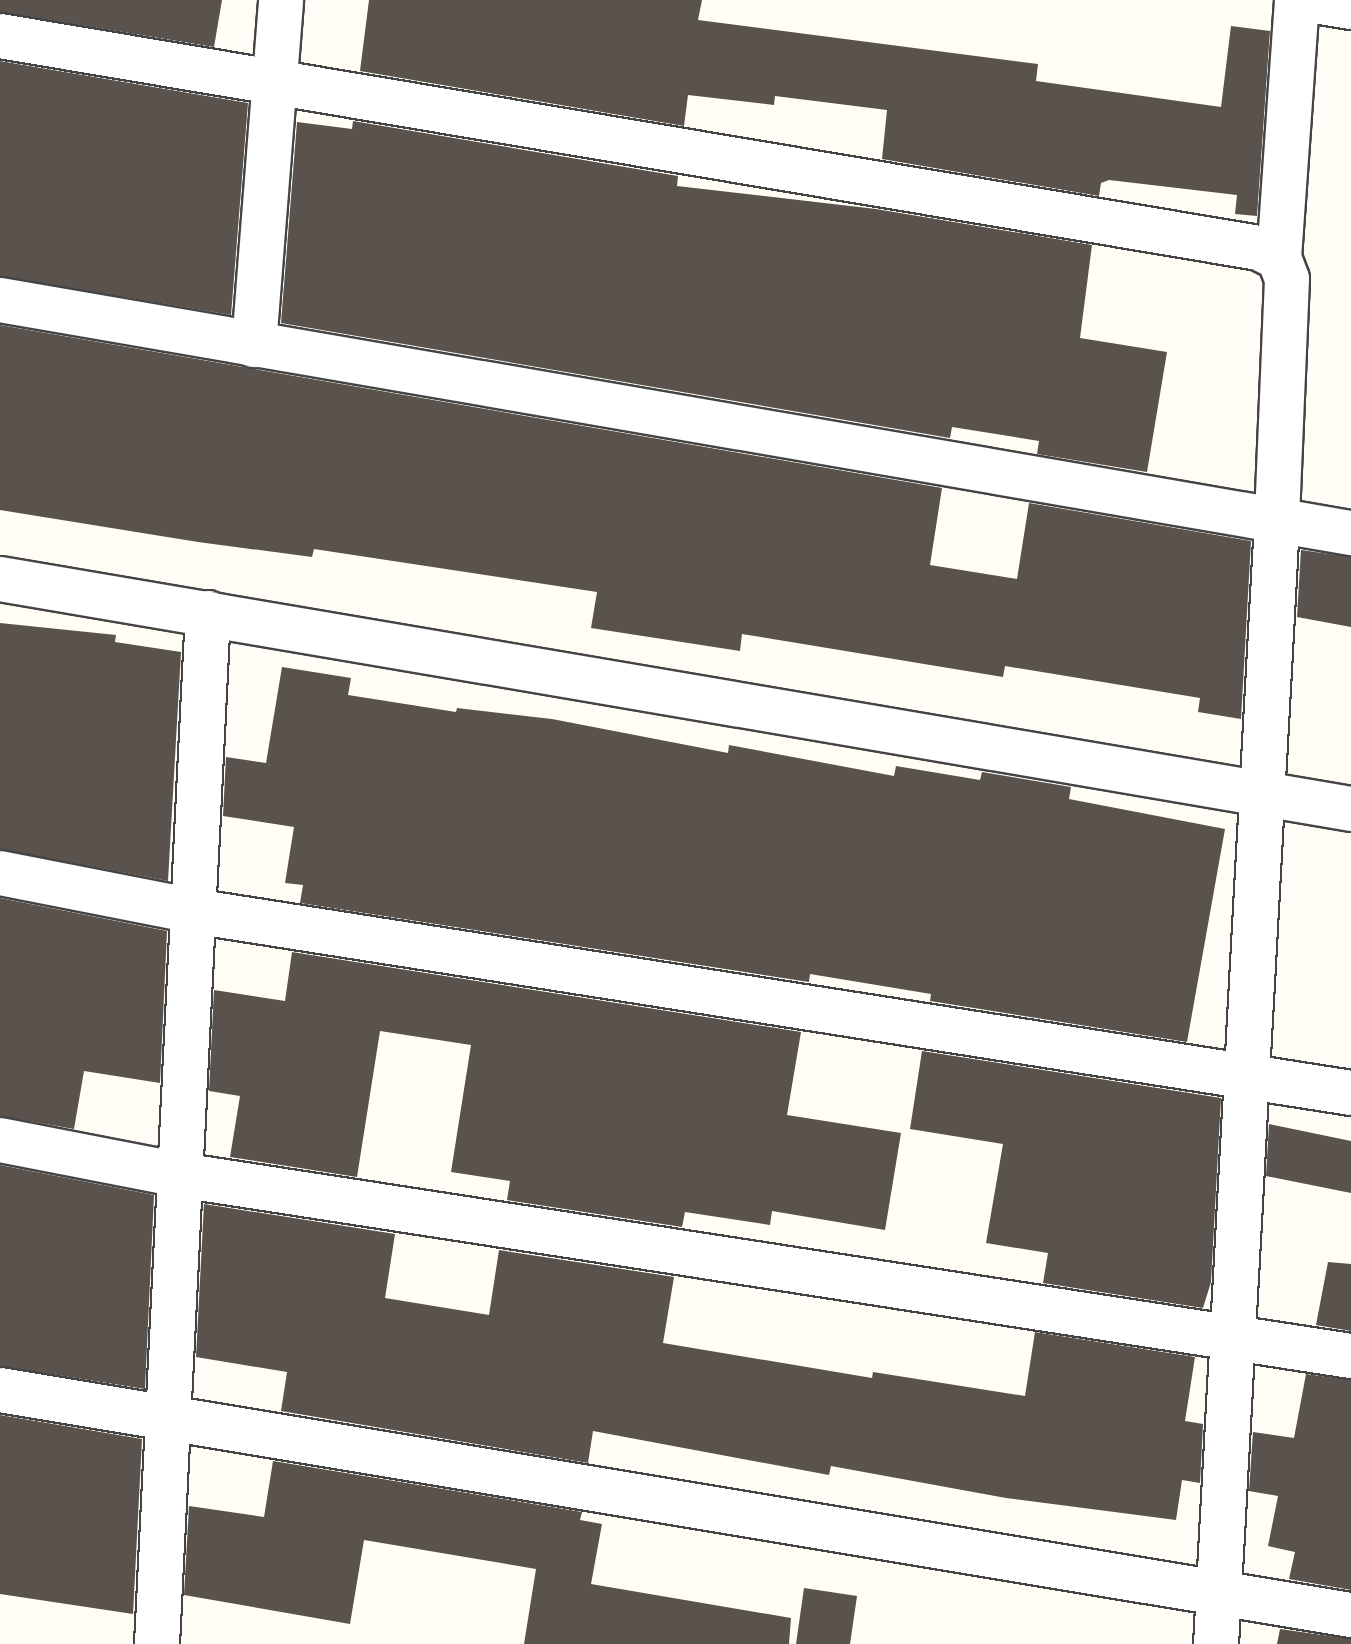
<!DOCTYPE html>
<style>
body{margin:0}
#map{position:relative;width:1351px;height:1644px;overflow:hidden;background:#fffdf5;font-family:Lora,serif}
div>[style]{position:absolute}
.building>*{inset:0;background:#5a524d}
.roads{filter:drop-shadow(2px 0 #444) drop-shadow(-2px 0 #444) drop-shadow(0 2px #444) drop-shadow(0 -2px #444)}
.minor>*{height:44px;margin:-22px;padding:0 22px;transform-origin:22px;border-radius:22px;background:#fff}
span{translate:-50% -50%;white-space:nowrap;text-align:center;line-height:1.15;-webkit-text-stroke:8px #fff;paint-order:stroke}
</style>
<div id="map">
<div class="building">
<div style="clip-path:polygon(0 0,222px 0,214px 47px,0 12px)"></div>
<div style="clip-path:polygon(369px 0,702px 0,698px 20px,1038px 64px,1036px 81px,1221px 107px,1231px 26px,1270px 31px,1257px 216px,1235px 214px,1237px 195px,1109px 180px,1101px 183px,1099px 196px,882px 159px,887px 110px,775px 96px,774px 105px,688px 95px,684px 126px,360px 71px)"></div>
<div style="clip-path:polygon(0 61px,248px 103px,231px 315px,0 276px)"></div>
<div style="clip-path:polygon(353px 121px,678px 176px,677px 186px,876px 209px,1092px 245px,1080px 338px,1167px 352px,1147px 472px,1037px 454px,1039px 441px,952px 427px,950px 438px,281px 323px,297px 122px,352px 129px)"></div>
<div style="clip-path:polygon(0 325px,942px 488px,930px 565px,1017px 579px,1029px 503px,1251px 541px,1241px 719px,1198px 712px,1200px 698px,1005px 666px,1003px 677px,742px 634px,740px 651px,591px 628px,597px 592px,314px 549px,312px 557px,198px 542px,0 510px)"></div>
<div style="clip-path:polygon(1301px 550px,1351px 557px,1351px 627px,1297px 617px)"></div>
<div style="clip-path:polygon(0 623px,116px 635px,115px 642px,181px 652px,168px 881px,0 849px)"></div>
<div style="clip-path:polygon(282px 667px,351px 678px,348px 695px,456px 712px,457px 708px,552px 719px,728px 753px,729px 745px,894px 776px,896px 766px,980px 780px,982px 772px,1071px 787px,1069px 799px,1225px 829px,1187px 1042px,930px 1001px,931px 994px,810px 974px,809px 982px,300px 903px,303px 885px,285px 883px,294px 827px,223px 816px,226px 757px,266px 763px)"></div>
<div style="clip-path:polygon(0 898px,167px 931px,160px 1083px,84px 1071px,74px 1129px,0 1116px)"></div>
<div style="clip-path:polygon(292px 952px,801px 1032px,787px 1115px,901px 1133px,885px 1230px,772px 1211px,770px 1225px,685px 1212px,682px 1227px,507px 1200px,510px 1181px,451px 1172px,471px 1045px,380px 1031px,357px 1177px,230px 1157px,240px 1096px,209px 1091px,214px 990px,285px 1001px)"></div>
<div style="clip-path:polygon(922px 1051px,1221px 1098px,1211px 1282px,1203px 1308px,1043px 1283px,1048px 1253px,986px 1243px,1003px 1144px,910px 1129px)"></div>
<div style="clip-path:polygon(1269px 1124px,1351px 1141px,1351px 1193px,1266px 1176px)"></div>
<div style="clip-path:polygon(0 1165px,154px 1195px,145px 1389px,0 1366px)"></div>
<div style="clip-path:polygon(204px 1204px,395px 1234px,385px 1298px,489px 1315px,499px 1250px,674px 1277px,663px 1343px,872px 1378px,873px 1372px,1025px 1396px,1035px 1332px,1195px 1357px,1185px 1421px,1203px 1424px,1200px 1483px,1182px 1480px,1176px 1520px,1006px 1498px,831px 1466px,829px 1475px,593px 1431px,588px 1463px,281px 1411px,287px 1372px,196px 1357px)"></div>
<div style="clip-path:polygon(1328px 1262px,1351px 1264px,1351px 1331px,1316px 1325px)"></div>
<div style="clip-path:polygon(1306px 1374px,1351px 1380px,1351px 1590px,1289px 1579px,1295px 1552px,1268px 1546px,1278px 1496px,1249px 1491px,1253px 1432px,1294px 1438px)"></div>
<div style="clip-path:polygon(0 1415px,142px 1439px,133px 1614px,0 1594px)"></div>
<div style="clip-path:polygon(273px 1461px,582px 1512px,580px 1520px,602px 1524px,591px 1584px,791px 1618px,789px 1644px,524px 1644px,536px 1569px,364px 1540px,350px 1624px,184px 1595px,189px 1506px,264px 1517px)"></div>
<div style="clip-path:polygon(804px 1588px,857px 1596px,850px 1644px,796px 1644px)"></div>
<div style="clip-path:polygon(1280px 1629px,1351px 1639px,1351px 1644px,1277px 1644px)"></div>
</div>
<div class="roads">
<div class="minor">
<div style="left:1308px;top:0;width:44px;rotate:9.2deg"></div>
<div style="left:0;top:36px;width:1277px;rotate:9.56deg"></div>
<div style="left:1259px;top:248px;width:22px;rotate:27deg"></div>
<div style="left:1279px;top:258px;width:22px;rotate:69deg"></div>
<div style="left:1287px;top:279px;width:243px;rotate:92.4deg"></div>
<div style="left:1277px;top:522px;width:1124px;rotate:93.11deg"></div>
<div style="left:1279px;top:258px;width:259px;rotate:-86deg"></div>
<div style="left:0;top:300px;width:1371px;rotate:9.79deg"></div>
<div style="left:254px;top:345px;width:346px;rotate:-85.5deg"></div>
<div style="left:0;top:579px;width:1370px;rotate:9.66deg"></div>
<div style="left:0;top:873px;width:197px;rotate:11.1deg"></div>
<div style="left:193px;top:911px;width:1172px;rotate:8.93deg"></div>
<div style="left:0;top:1140px;width:183px;rotate:11deg"></div>
<div style="left:180px;top:1175px;width:1185px;rotate:8.79deg"></div>
<div style="left:0;top:1390px;width:1370px;rotate:9.46deg"></div>
<div style="left:157px;top:1644px;width:1032px;rotate:-87.17deg"></div>
</div>
</div>
</div>
